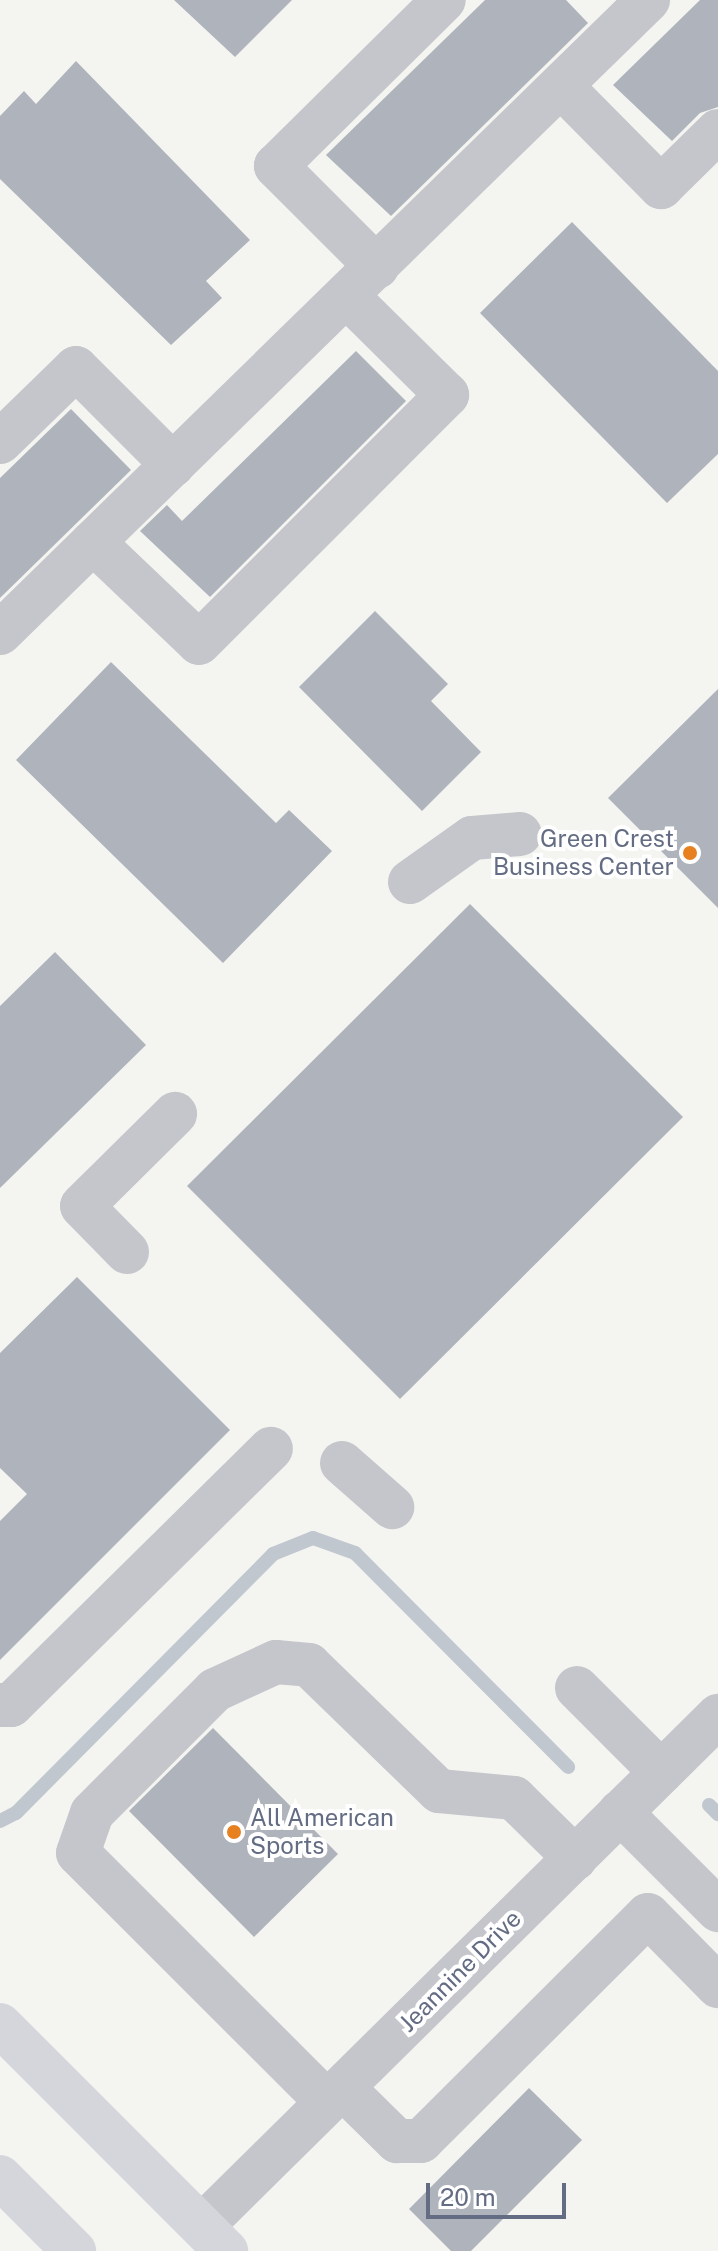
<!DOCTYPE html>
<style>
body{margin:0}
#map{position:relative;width:718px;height:2251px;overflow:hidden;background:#f4f5f1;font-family:"Public Sans",sans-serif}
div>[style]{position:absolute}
.stream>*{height:14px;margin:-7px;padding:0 7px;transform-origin:7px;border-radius:7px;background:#c0c7cf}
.building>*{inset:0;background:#afb3bb}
.minor>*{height:44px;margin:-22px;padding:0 22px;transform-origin:22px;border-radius:22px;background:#c5c6cb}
.highway>*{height:44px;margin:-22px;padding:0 22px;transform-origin:22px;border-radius:22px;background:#d4d6dc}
.dots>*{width:22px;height:22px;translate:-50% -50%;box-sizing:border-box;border:4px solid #fff;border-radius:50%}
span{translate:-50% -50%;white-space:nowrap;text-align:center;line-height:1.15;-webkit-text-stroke:8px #fff;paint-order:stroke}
.poi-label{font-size:24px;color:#636c83}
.right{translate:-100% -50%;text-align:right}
.left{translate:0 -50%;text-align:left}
.street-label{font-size:24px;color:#636c83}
.scale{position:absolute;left:426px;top:2183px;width:140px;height:36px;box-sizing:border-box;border:4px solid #636c83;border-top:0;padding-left:10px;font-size:24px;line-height:28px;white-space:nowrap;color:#636c83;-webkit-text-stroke:6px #fff;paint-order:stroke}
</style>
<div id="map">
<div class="stream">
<div style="left:709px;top:1805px;width:13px;rotate:45deg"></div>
<div style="left:0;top:1821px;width:18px;rotate:-27deg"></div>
<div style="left:16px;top:1813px;width:365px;rotate:-45.2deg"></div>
<div style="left:273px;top:1554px;width:43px;rotate:-21.8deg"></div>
<div style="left:313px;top:1538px;width:45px;rotate:19.7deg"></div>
<div style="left:355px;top:1553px;width:302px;rotate:45.1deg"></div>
</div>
<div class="building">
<div style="clip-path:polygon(174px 0,292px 0,235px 57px)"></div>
<div style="clip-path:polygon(485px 0,566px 0,588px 23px,391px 216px,326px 155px)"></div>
<div style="clip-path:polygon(700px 0,718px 0,718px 107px,700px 113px,672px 141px,613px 85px)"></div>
<div style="clip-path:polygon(76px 61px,250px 240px,206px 281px,222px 298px,171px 345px,0 179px,0 116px,24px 91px,36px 104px)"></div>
<div style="clip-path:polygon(572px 222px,718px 371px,718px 454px,667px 503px,480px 313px)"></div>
<div style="clip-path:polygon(356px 351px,406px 401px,210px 597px,140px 531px,167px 505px,182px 521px)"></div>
<div style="clip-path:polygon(71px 409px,131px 470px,0 598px,0 478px)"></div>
<div style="clip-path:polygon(375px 611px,448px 684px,431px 701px,481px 752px,422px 811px,299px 687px)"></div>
<div style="clip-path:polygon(111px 662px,276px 823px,289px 810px,332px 851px,223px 963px,16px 760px)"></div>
<div style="clip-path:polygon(718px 689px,718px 908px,608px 798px)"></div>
<div style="clip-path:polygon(470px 904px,683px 1117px,400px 1399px,187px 1186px)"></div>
<div style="clip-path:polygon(55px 952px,146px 1045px,0 1188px,0 1006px)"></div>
<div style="clip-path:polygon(77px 1277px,230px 1430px,0 1660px,0 1521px,27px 1494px,0 1468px,0 1353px)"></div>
<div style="clip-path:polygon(213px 1728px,338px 1854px,254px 1937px,129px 1811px)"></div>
<div style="clip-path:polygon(529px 2088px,582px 2140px,471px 2251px,451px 2251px,409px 2209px)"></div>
</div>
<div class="minor">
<div style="left:562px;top:87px;width:141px;rotate:45.3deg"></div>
<div style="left:661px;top:187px;width:80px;rotate:-44.5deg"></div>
<div style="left:377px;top:267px;width:143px;rotate:-135deg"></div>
<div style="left:276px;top:166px;width:236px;rotate:-44.7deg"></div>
<div style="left:0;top:442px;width:106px;rotate:-44.2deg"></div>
<div style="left:76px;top:368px;width:137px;rotate:45deg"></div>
<div style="left:93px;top:542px;width:146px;rotate:43.6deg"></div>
<div style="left:199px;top:643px;width:351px;rotate:-45deg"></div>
<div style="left:447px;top:395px;width:141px;rotate:-135.3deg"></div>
<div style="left:0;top:633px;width:906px;rotate:-44.33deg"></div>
<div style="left:410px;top:882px;width:76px;rotate:-35.4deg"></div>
<div style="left:472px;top:838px;width:48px;rotate:-4.8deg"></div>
<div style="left:127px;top:1252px;width:64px;rotate:-134.4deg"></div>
<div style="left:82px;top:1206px;width:131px;rotate:-44.7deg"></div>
<div style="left:342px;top:1463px;width:67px;rotate:41.3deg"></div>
<div style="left:577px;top:1688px;width:119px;rotate:45deg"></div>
<div style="left:0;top:1705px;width:11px"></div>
<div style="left:11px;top:1705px;width:365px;rotate:-44.6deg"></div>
<div style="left:620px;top:1812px;width:139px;rotate:45deg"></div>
<div style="left:343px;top:2088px;width:76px;rotate:44.5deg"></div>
<div style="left:397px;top:2141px;width:24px"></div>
<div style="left:421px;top:2141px;width:320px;rotate:-44.9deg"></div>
<div style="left:648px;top:1915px;width:100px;rotate:45.4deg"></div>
<div style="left:327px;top:2102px;width:352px;rotate:-135deg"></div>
<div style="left:78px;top:1853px;width:42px;rotate:-70.7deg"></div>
<div style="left:92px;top:1813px;width:174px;rotate:-45deg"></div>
<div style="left:215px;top:1690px;width:67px;rotate:-24.7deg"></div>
<div style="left:276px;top:1662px;width:33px;rotate:5deg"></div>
<div style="left:309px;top:1665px;width:181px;rotate:44.1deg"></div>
<div style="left:439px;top:1791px;width:75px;rotate:5.3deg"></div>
<div style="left:514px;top:1798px;width:86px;rotate:44.5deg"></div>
<div style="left:202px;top:2226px;width:726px;rotate:-44.66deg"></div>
</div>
<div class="highway">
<div style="left:0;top:2025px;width:320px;rotate:45deg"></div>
<div style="left:0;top:2177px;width:105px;rotate:45deg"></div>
</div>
<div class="dots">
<div style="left:690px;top:853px;background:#e7801e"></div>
<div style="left:234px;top:1832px;background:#e7801e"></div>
</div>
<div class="poi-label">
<span class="right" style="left:674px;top:853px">Green Crest<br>Business Center</span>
<span class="left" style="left:250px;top:1832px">All American<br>Sports</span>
</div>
<div class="street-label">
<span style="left:460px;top:1971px;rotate:-45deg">Jeannine Drive</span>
</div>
<div class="scale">20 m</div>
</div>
